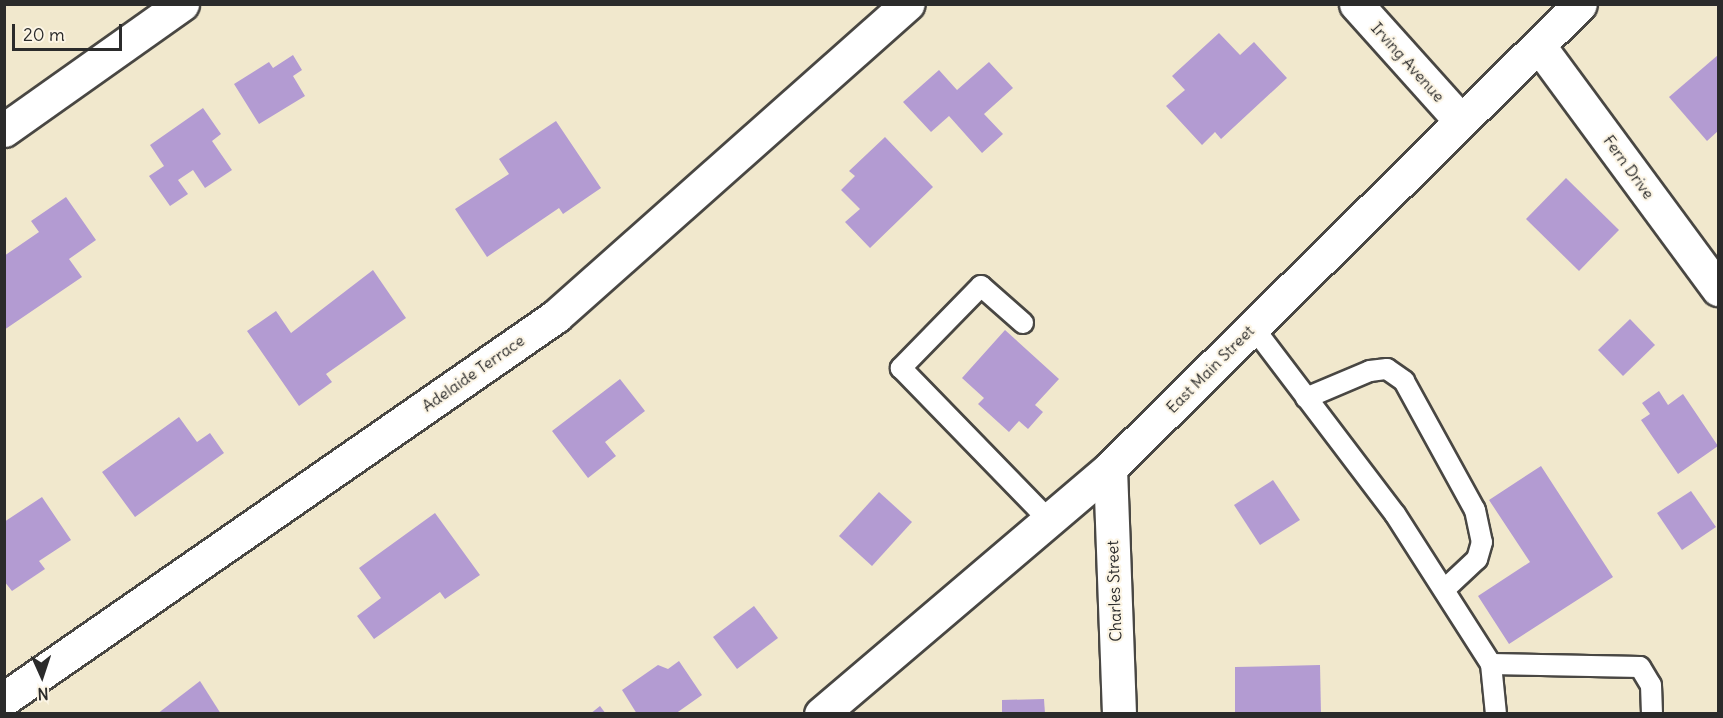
<!DOCTYPE html>
<style>
body{margin:0}
#map{position:relative;width:1723px;height:718px;overflow:hidden;background:#f1e8cd;font-family:Delius,sans-serif}
div>[style]{position:absolute}
.building>*{inset:0;background:#b39bd2}
.roads{filter:drop-shadow(2px 0 #494743) drop-shadow(-2px 0 #494743) drop-shadow(0 2px #494743) drop-shadow(0 -2px #494743)}
.lane>*{height:20px;margin:-10px;padding:0 10px;transform-origin:10px;border-radius:10px;background:#fff}
.street>*{height:33px;margin:-16.5px;padding:0 16.5px;transform-origin:16.5px;border-radius:16.5px;background:#fff}
.highway>*{height:33px;margin:-16.5px;padding:0 16.5px;transform-origin:16.5px;border-radius:16.5px;background:#fff}
span{translate:-50% -50%;white-space:nowrap;text-align:center;line-height:1.15;-webkit-text-stroke:4.5px #fcf5e5;paint-order:stroke}
.street-label{font-size:16px;color:#2b2b2b}
.frame{position:absolute;inset:0;border:6px solid #2b2b2b;pointer-events:none}
.north{position:absolute;left:12px;top:646px;width:60px;height:60px;-webkit-text-stroke:4px #fcf5e5;paint-order:stroke;rotate:177deg;font-size:16px;font-weight:700;line-height:24px;text-align:center;color:#2b2b2b}
.north::after{content:'';display:block;margin:auto;width:21px;height:27px;background:#2b2b2b;clip-path:polygon(50% 0,100% 100%,50% 72%,0 100%)}
.scale{position:absolute;left:12px;top:24px;width:110px;height:27px;box-sizing:border-box;border:3px solid #2b2b2b;border-top:0;padding-left:8px;font-size:18px;line-height:21px;white-space:nowrap;color:#2b2b2b;-webkit-text-stroke:4px #fcf5e5;paint-order:stroke}
</style>
<div id="map">
<div class="building">
<div style="clip-path:polygon(1219px 33px,1240px 55px,1254px 42px,1287px 78px,1221px 139px,1215px 132px,1202px 145px,1166px 106px,1185px 90px,1172px 76px)"></div>
<div style="clip-path:polygon(293px 55px,302px 70px,293px 76px,305px 96px,259px 124px,234px 84px,269px 62px,273px 68px)"></div>
<div style="clip-path:polygon(1718px 55px,1718px 131px,1707px 141px,1669px 97px)"></div>
<div style="clip-path:polygon(989px 62px,1013px 88px,984px 114px,1003px 134px,982px 153px,949px 116px,931px 132px,903px 102px,939px 70px,957px 90px)"></div>
<div style="clip-path:polygon(203px 108px,221px 134px,212px 141px,232px 170px,205px 188px,193px 170px,178px 180px,188px 194px,170px 206px,149px 176px,164px 166px,150px 145px)"></div>
<div style="clip-path:polygon(556px 121px,601px 188px,563px 214px,559px 208px,487px 257px,455px 209px,509px 174px,499px 159px)"></div>
<div style="clip-path:polygon(885px 137px,933px 187px,870px 248px,845px 222px,860px 209px,841px 190px,855px 176px,849px 171px)"></div>
<div style="clip-path:polygon(1566px 178px,1619px 230px,1579px 271px,1526px 219px)"></div>
<div style="clip-path:polygon(66px 197px,96px 240px,69px 259px,82px 277px,4px 330px,4px 256px,39px 232px,31px 221px)"></div>
<div style="clip-path:polygon(373px 270px,406px 318px,326px 374px,332px 382px,299px 406px,247px 331px,276px 311px,291px 333px)"></div>
<div style="clip-path:polygon(1630px 319px,1655px 345px,1623px 376px,1598px 350px)"></div>
<div style="clip-path:polygon(1005px 330px,1059px 379px,1035px 405px,1043px 412px,1028px 429px,1019px 421px,1009px 432px,978px 404px,984px 398px,962px 378px)"></div>
<div style="clip-path:polygon(620px 379px,645px 411px,605px 442px,616px 456px,588px 478px,552px 431px)"></div>
<div style="clip-path:polygon(1659px 391px,1668px 405px,1683px 394px,1718px 446px,1678px 474px,1641px 420px,1650px 414px,1642px 403px)"></div>
<div style="clip-path:polygon(179px 417px,197px 442px,210px 433px,224px 453px,135px 517px,102px 472px)"></div>
<div style="clip-path:polygon(1541px 466px,1613px 577px,1509px 644px,1478px 596px,1530px 562px,1489px 500px)"></div>
<div style="clip-path:polygon(1273px 480px,1300px 520px,1260px 545px,1234px 505px)"></div>
<div style="clip-path:polygon(1691px 491px,1716px 527px,1682px 550px,1657px 513px)"></div>
<div style="clip-path:polygon(879px 492px,912px 522px,872px 566px,839px 536px)"></div>
<div style="clip-path:polygon(42px 497px,71px 540px,39px 561px,45px 569px,12px 591px,4px 581px,4px 522px)"></div>
<div style="clip-path:polygon(435px 513px,480px 575px,445px 599px,440px 592px,374px 639px,357px 616px,381px 598px,359px 568px)"></div>
<div style="clip-path:polygon(754px 606px,778px 638px,737px 669px,713px 637px)"></div>
<div style="clip-path:polygon(679px 661px,702px 695px,675px 714px,637px 714px,622px 690px,658px 665px,668px 669px)"></div>
<div style="clip-path:polygon(1320px 665px,1321px 714px,1235px 714px,1235px 667px)"></div>
<div style="clip-path:polygon(200px 681px,221px 714px,157px 714px)"></div>
<div style="clip-path:polygon(1044px 699px,1045px 714px,1002px 714px,1002px 700px)"></div>
<div style="clip-path:polygon(600px 706px,606px 714px,590px 714px)"></div>
</div>
<div class="roads">
<div class="lane">
<div style="left:1023px;top:323px;width:56px;rotate:-138.6deg"></div>
<div style="left:981px;top:286px;width:115px;rotate:134.3deg"></div>
<div style="left:901px;top:368px;width:212px;rotate:45.8deg"></div>
<div style="left:1253px;top:327px;width:235px;rotate:52.8deg"></div>
<div style="left:1395px;top:514px;width:178px;rotate:57.4deg"></div>
<div style="left:1491px;top:664px;width:50px;rotate:84.3deg"></div>
<div style="left:1306px;top:398px;width:69px;rotate:-22.9deg"></div>
<div style="left:1370px;top:371px;width:17px;rotate:-7deg"></div>
<div style="left:1387px;top:369px;width:21px;rotate:35deg"></div>
<div style="left:1404px;top:381px;width:147px;rotate:61.2deg"></div>
<div style="left:1475px;top:510px;width:33px;rotate:78deg"></div>
<div style="left:1482px;top:542px;width:18px;rotate:106deg"></div>
<div style="left:1477px;top:559px;width:45px;rotate:136.8deg"></div>
<div style="left:1491px;top:664px;width:149px;rotate:1.2deg"></div>
<div style="left:1640px;top:667px;width:21px;rotate:59deg"></div>
<div style="left:1651px;top:685px;width:29px;rotate:88deg"></div>
</div>
<div class="street">
<div style="left:1356px;top:4px;width:156px;rotate:48.1deg"></div>
<div style="left:1539px;top:46px;width:302px;rotate:53.6deg"></div>
<div style="left:4px;top:130px;width:218px;rotate:-35.3deg"></div>
<div style="left:1110px;top:468px;width:246px;rotate:87.9deg"></div>
<div style="left:4px;top:699px;width:672px;rotate:-34.75deg"></div>
<div style="left:556px;top:316px;width:470px;rotate:-41.6deg"></div>
</div>
<div class="highway">
<div style="left:821px;top:714px;width:380px;rotate:-40.4deg"></div>
<div style="left:1110px;top:468px;width:660px;rotate:-44.63deg"></div>
</div>
</div>
<div class="street-label">
<span style="left:1408px;top:62px;rotate:48deg">Irving Avenue</span>
<span style="left:1629px;top:167px;rotate:54deg">Fern Drive</span>
<span style="left:1210px;top:369px;rotate:-45deg">East Main Street</span>
<span style="left:473px;top:373px;rotate:-35deg">Adelaide Terrace</span>
<span style="left:1114px;top:591px;rotate:-92deg">Charles Street</span>
</div>
<div class="frame"></div>
<div class="north">N</div>
<div class="scale">20 m</div>
</div>
